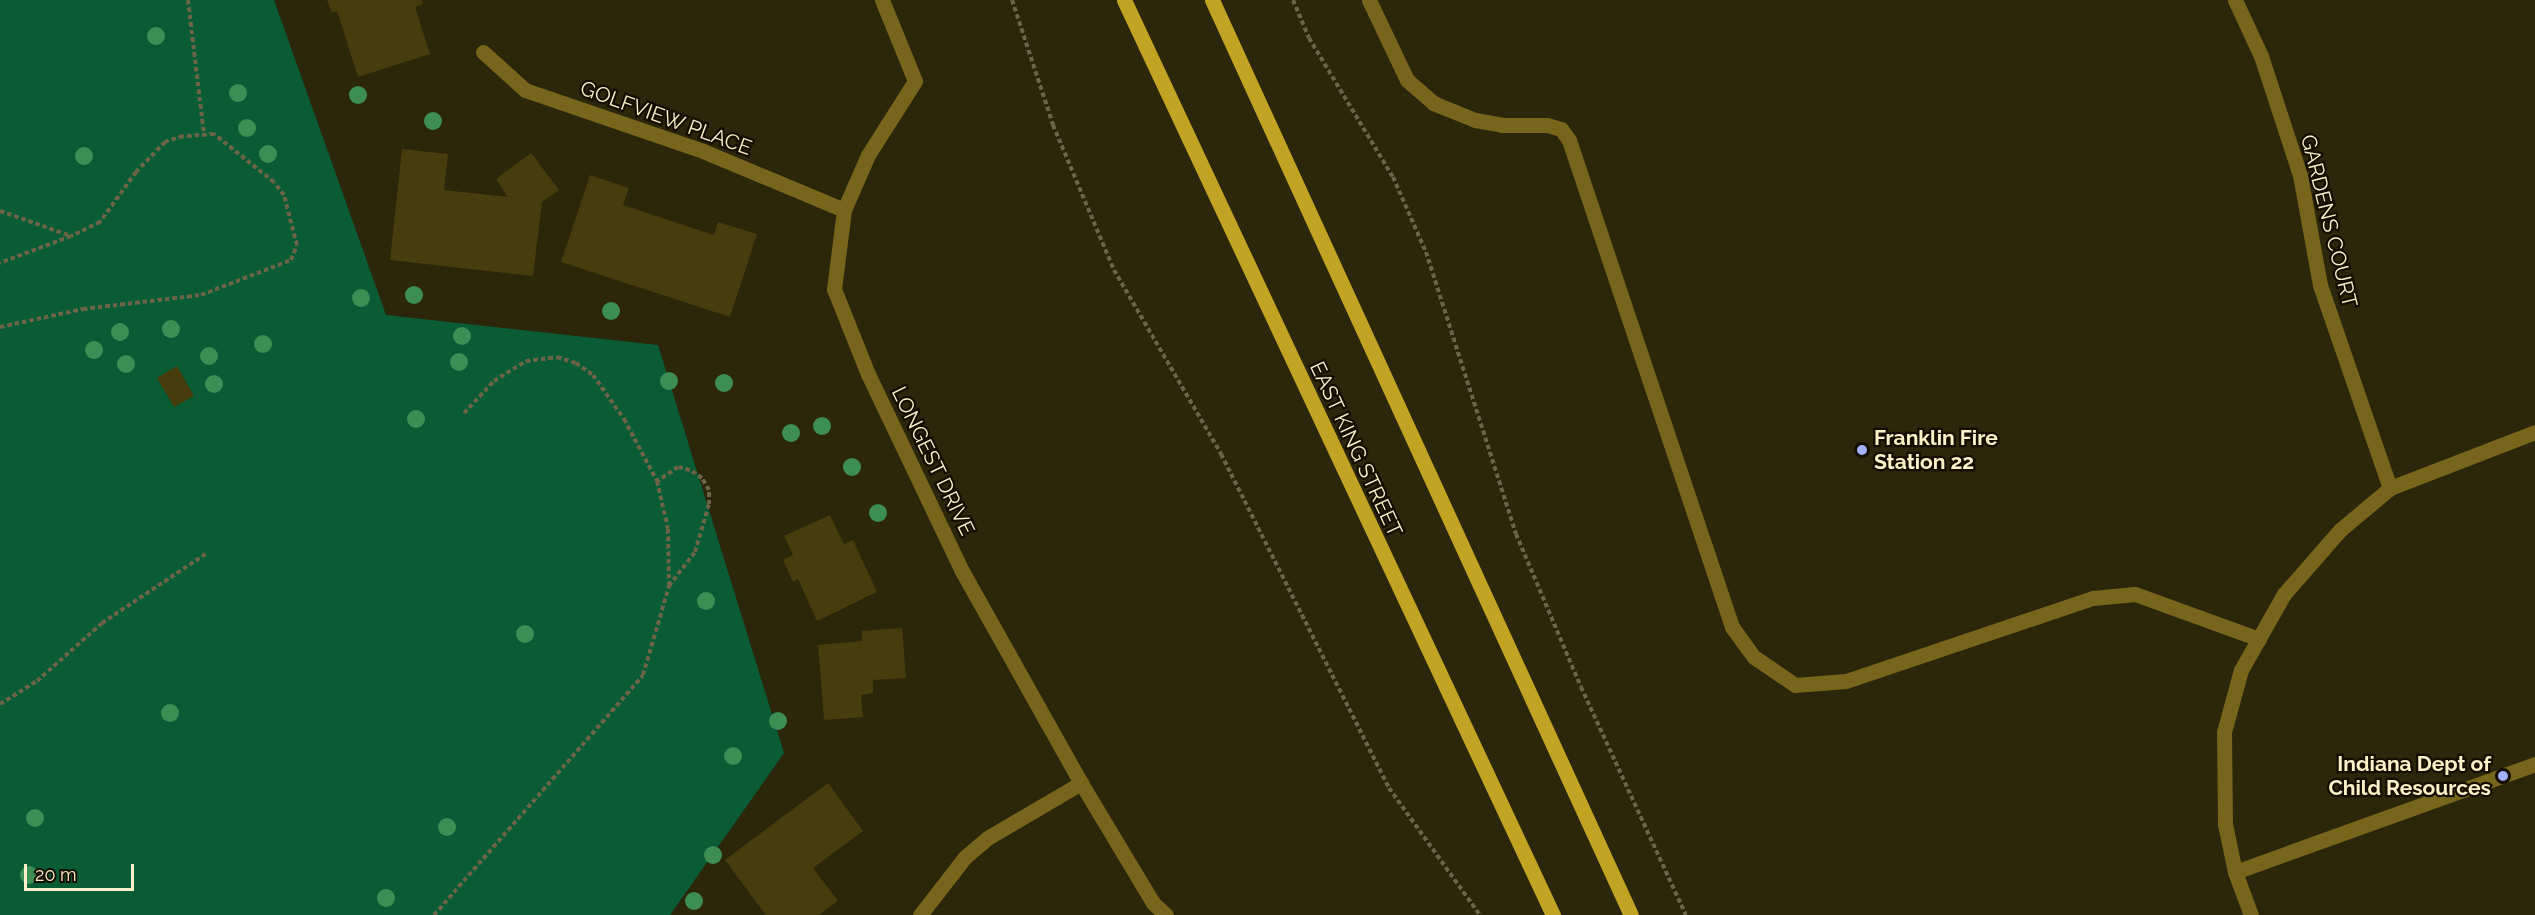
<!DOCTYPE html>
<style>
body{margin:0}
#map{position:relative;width:2535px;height:915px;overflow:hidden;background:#2c260b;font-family:Raleway,sans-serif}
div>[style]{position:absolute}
.green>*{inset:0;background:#095c34}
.building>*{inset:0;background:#473c0d}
.path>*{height:4px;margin-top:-2px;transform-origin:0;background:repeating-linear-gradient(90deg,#6c6445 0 4.5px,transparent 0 7.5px)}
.service>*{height:15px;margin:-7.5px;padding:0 7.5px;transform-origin:7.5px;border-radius:7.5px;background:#77651c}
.minor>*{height:15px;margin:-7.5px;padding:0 7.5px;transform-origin:7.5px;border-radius:7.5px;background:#77651c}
.primary>*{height:15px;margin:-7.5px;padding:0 7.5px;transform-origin:7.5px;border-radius:7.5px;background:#c1a423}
.trees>*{width:18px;height:18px;margin:-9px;border-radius:50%;background:#3d8e54}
.dots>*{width:16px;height:16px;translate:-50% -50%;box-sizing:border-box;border:3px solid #150e00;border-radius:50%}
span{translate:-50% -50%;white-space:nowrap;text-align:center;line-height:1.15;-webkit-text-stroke:4.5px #150e00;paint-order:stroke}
.street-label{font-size:21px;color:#fbf0c8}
.poi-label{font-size:21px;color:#fbf0c8;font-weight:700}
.left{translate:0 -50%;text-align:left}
.right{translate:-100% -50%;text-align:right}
.scale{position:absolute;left:24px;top:864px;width:110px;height:27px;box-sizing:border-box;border:3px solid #fbf0c8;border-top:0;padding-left:8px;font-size:18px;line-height:21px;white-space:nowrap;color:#fbf0c8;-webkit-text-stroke:4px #150e00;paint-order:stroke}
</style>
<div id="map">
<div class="green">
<div style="clip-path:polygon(0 0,274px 0,386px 315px,658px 345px,784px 753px,670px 915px,0 915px)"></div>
</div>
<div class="building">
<div style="clip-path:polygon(327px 0,422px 0,423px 4px,415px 7px,430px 54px,358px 77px,337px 11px,332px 13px)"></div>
<div style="clip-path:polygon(402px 149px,448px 154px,444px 190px,508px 197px,496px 179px,531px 153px,559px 190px,542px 202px,533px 276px,390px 260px)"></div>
<div style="clip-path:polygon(590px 175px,629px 188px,623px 205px,714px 235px,718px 222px,757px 234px,730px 317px,561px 262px)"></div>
<div style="clip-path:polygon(177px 366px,194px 396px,174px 407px,157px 378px)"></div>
<div style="clip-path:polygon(830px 515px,844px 544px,853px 540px,877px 592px,817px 621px,798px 579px,793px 582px,783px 560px,793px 555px,784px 536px)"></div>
<div style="clip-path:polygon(902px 628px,906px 678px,873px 680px,873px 693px,861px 695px,863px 717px,824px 720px,818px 645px,862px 641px,862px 631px)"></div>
<div style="clip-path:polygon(828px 783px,863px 831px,813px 868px,838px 901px,819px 915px,766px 915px,725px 860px)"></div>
</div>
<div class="path">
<div style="left:188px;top:0;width:136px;rotate:83.2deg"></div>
<div style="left:1012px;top:0;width:132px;rotate:71.8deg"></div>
<div style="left:1053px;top:125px;width:157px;rotate:67.2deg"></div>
<div style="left:1114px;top:270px;width:213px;rotate:59.8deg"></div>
<div style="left:1221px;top:454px;width:374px;rotate:63.3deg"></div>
<div style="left:1389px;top:788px;width:156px;rotate:54.4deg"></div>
<div style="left:1293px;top:0;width:41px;rotate:67.2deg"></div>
<div style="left:1309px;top:38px;width:162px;rotate:58.9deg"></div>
<div style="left:1393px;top:177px;width:82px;rotate:66.3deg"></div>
<div style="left:1426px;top:252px;width:296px;rotate:72.3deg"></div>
<div style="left:1516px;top:534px;width:166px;rotate:67deg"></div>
<div style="left:1581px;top:687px;width:251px;rotate:65.3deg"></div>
<div style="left:0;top:211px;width:75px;rotate:19.4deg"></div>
<div style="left:71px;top:236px;width:76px;rotate:159.2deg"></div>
<div style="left:0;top:327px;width:85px;rotate:-12.2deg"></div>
<div style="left:83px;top:309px;width:119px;rotate:-6.8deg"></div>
<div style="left:201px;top:295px;width:97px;rotate:-21.3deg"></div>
<div style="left:291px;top:260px;width:16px;rotate:-68deg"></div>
<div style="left:297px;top:245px;width:52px;rotate:-104.6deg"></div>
<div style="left:284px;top:195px;width:16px;rotate:-128deg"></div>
<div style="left:274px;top:182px;width:77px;rotate:-141.3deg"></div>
<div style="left:214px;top:134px;width:31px;rotate:176deg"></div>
<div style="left:183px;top:136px;width:19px;rotate:162deg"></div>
<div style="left:165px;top:142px;width:42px;rotate:134deg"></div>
<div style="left:136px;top:172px;width:62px;rotate:125.8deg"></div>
<div style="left:100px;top:222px;width:32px;rotate:154deg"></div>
<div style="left:464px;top:413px;width:44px;rotate:-46.8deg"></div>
<div style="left:494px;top:381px;width:38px;rotate:-32deg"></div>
<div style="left:526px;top:361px;width:31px;rotate:-7deg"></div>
<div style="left:557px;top:357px;width:20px;rotate:18deg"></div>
<div style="left:576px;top:363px;width:21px;rotate:35deg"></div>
<div style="left:593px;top:375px;width:54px;rotate:54.8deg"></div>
<div style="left:624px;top:419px;width:70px;rotate:62deg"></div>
<div style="left:657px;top:481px;width:49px;rotate:77.1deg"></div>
<div style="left:668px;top:529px;width:56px;rotate:89deg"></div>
<div style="left:0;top:704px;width:44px;rotate:-31.9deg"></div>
<div style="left:37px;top:681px;width:87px;rotate:-41.7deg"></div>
<div style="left:102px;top:623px;width:126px;rotate:-33.7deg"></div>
<div style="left:434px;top:915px;width:318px;rotate:-48.9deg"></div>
<div style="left:643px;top:675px;width:93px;rotate:-73.7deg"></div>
<div style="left:669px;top:586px;width:43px;rotate:-52.6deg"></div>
<div style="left:695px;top:552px;width:50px;rotate:-73.7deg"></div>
<div style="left:709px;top:504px;width:14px;rotate:-90deg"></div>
<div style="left:709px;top:490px;width:14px;rotate:-120deg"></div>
<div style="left:702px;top:478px;width:14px;rotate:-146deg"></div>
<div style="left:690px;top:470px;width:12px;rotate:-166deg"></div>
<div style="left:678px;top:467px;width:25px;rotate:146deg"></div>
</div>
<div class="service">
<div style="left:1407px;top:80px;width:35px;rotate:41deg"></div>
<div style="left:1433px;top:103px;width:45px;rotate:22deg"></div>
<div style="left:1475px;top:120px;width:27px;rotate:10deg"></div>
<div style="left:1502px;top:125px;width:45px"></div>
<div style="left:1547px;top:125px;width:15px;rotate:16deg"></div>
<div style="left:1561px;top:129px;width:14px;rotate:54deg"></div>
<div style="left:1569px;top:140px;width:514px;rotate:71.49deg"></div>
<div style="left:1732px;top:627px;width:37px;rotate:54deg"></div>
<div style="left:1754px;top:657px;width:50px;rotate:34.3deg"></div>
<div style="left:1795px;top:685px;width:51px;rotate:-4.5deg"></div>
<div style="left:1846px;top:681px;width:261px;rotate:-18.6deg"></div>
<div style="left:2093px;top:598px;width:42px;rotate:-5.4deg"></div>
<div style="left:2135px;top:594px;width:132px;rotate:19.9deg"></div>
<div style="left:2235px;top:872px;width:319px;rotate:-19.8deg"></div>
</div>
<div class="minor">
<div style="left:882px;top:0;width:87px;rotate:67.8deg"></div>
<div style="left:915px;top:81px;width:88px;rotate:122.4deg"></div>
<div style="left:868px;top:155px;width:60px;rotate:113.6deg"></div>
<div style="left:844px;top:210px;width:80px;rotate:97.2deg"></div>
<div style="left:834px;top:289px;width:92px;rotate:68.2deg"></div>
<div style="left:868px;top:374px;width:218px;rotate:64.5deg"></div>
<div style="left:962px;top:571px;width:243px;rotate:60.7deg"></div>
<div style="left:1081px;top:783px;width:140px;rotate:59deg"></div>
<div style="left:1153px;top:903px;width:18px;rotate:43deg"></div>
<div style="left:1369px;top:0;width:89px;rotate:64.6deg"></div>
<div style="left:2235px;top:0;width:62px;rotate:65.1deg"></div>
<div style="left:2261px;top:56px;width:125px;rotate:71.9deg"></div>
<div style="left:2300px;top:175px;width:112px;rotate:79.7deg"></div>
<div style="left:2320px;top:285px;width:215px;rotate:71deg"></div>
<div style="left:483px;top:52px;width:57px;rotate:42.1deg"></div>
<div style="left:525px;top:90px;width:188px;rotate:18.9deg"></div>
<div style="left:703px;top:151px;width:153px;rotate:22.7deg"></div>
<div style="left:920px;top:915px;width:73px;rotate:-52.2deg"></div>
<div style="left:965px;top:857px;width:31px;rotate:-40deg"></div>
<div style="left:989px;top:837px;width:107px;rotate:-30.4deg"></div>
<div style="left:2251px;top:915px;width:46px;rotate:-110.4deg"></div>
<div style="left:2235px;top:872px;width:49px;rotate:-101.8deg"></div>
<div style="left:2225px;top:824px;width:92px;rotate:-90.6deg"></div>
<div style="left:2224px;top:732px;width:64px;rotate:-74.7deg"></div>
<div style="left:2241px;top:670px;width:87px;rotate:-60.5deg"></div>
<div style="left:2284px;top:594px;width:85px;rotate:-48.8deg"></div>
<div style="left:2340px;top:530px;width:65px;rotate:-40deg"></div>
<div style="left:2390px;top:488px;width:155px;rotate:-21.1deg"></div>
</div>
<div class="primary">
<div style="left:1124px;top:0;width:1011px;rotate:64.88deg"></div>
<div style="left:1212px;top:0;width:1006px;rotate:65.4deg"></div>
</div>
<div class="trees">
<div style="left:156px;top:36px"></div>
<div style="left:238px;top:93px"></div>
<div style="left:358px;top:95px"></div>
<div style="left:433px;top:121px"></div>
<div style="left:247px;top:128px"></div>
<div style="left:268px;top:154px"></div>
<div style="left:84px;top:156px"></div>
<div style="left:414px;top:295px"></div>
<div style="left:361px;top:298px"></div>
<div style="left:611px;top:311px"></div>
<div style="left:171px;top:329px"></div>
<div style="left:120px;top:332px"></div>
<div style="left:462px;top:336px"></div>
<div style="left:263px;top:344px"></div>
<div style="left:94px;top:350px"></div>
<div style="left:209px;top:356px"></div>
<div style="left:459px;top:362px"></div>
<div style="left:126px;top:364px"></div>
<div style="left:669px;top:381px"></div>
<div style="left:724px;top:383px"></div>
<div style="left:214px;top:384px"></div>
<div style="left:416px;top:419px"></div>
<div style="left:822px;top:426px"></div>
<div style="left:791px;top:433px"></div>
<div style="left:852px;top:467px"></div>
<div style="left:878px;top:513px"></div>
<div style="left:706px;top:601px"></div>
<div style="left:525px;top:634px"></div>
<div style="left:170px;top:713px"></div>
<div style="left:778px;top:721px"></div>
<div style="left:733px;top:756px"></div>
<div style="left:35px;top:818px"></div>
<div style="left:447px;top:827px"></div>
<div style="left:713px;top:855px"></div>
<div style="left:29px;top:875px"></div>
<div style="left:386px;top:898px"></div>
<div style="left:694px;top:901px"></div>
</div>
<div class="dots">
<div style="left:1862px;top:450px;background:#a3b2fd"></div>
<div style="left:2503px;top:776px;background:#a3b2fd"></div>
</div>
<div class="street-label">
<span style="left:666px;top:118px;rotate:20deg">GOLFVIEW PLACE</span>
<span style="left:2329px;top:221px;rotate:76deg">GARDENS COURT</span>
<span style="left:1356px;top:449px;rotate:65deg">EAST KING STREET</span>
<span style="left:933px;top:461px;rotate:64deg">LONGEST DRIVE</span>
</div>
<div class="poi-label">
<span class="left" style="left:1874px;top:450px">Franklin Fire<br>Station 22</span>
<span class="right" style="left:2491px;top:776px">Indiana Dept of<br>Child Resources</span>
</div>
<div class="scale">20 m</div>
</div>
